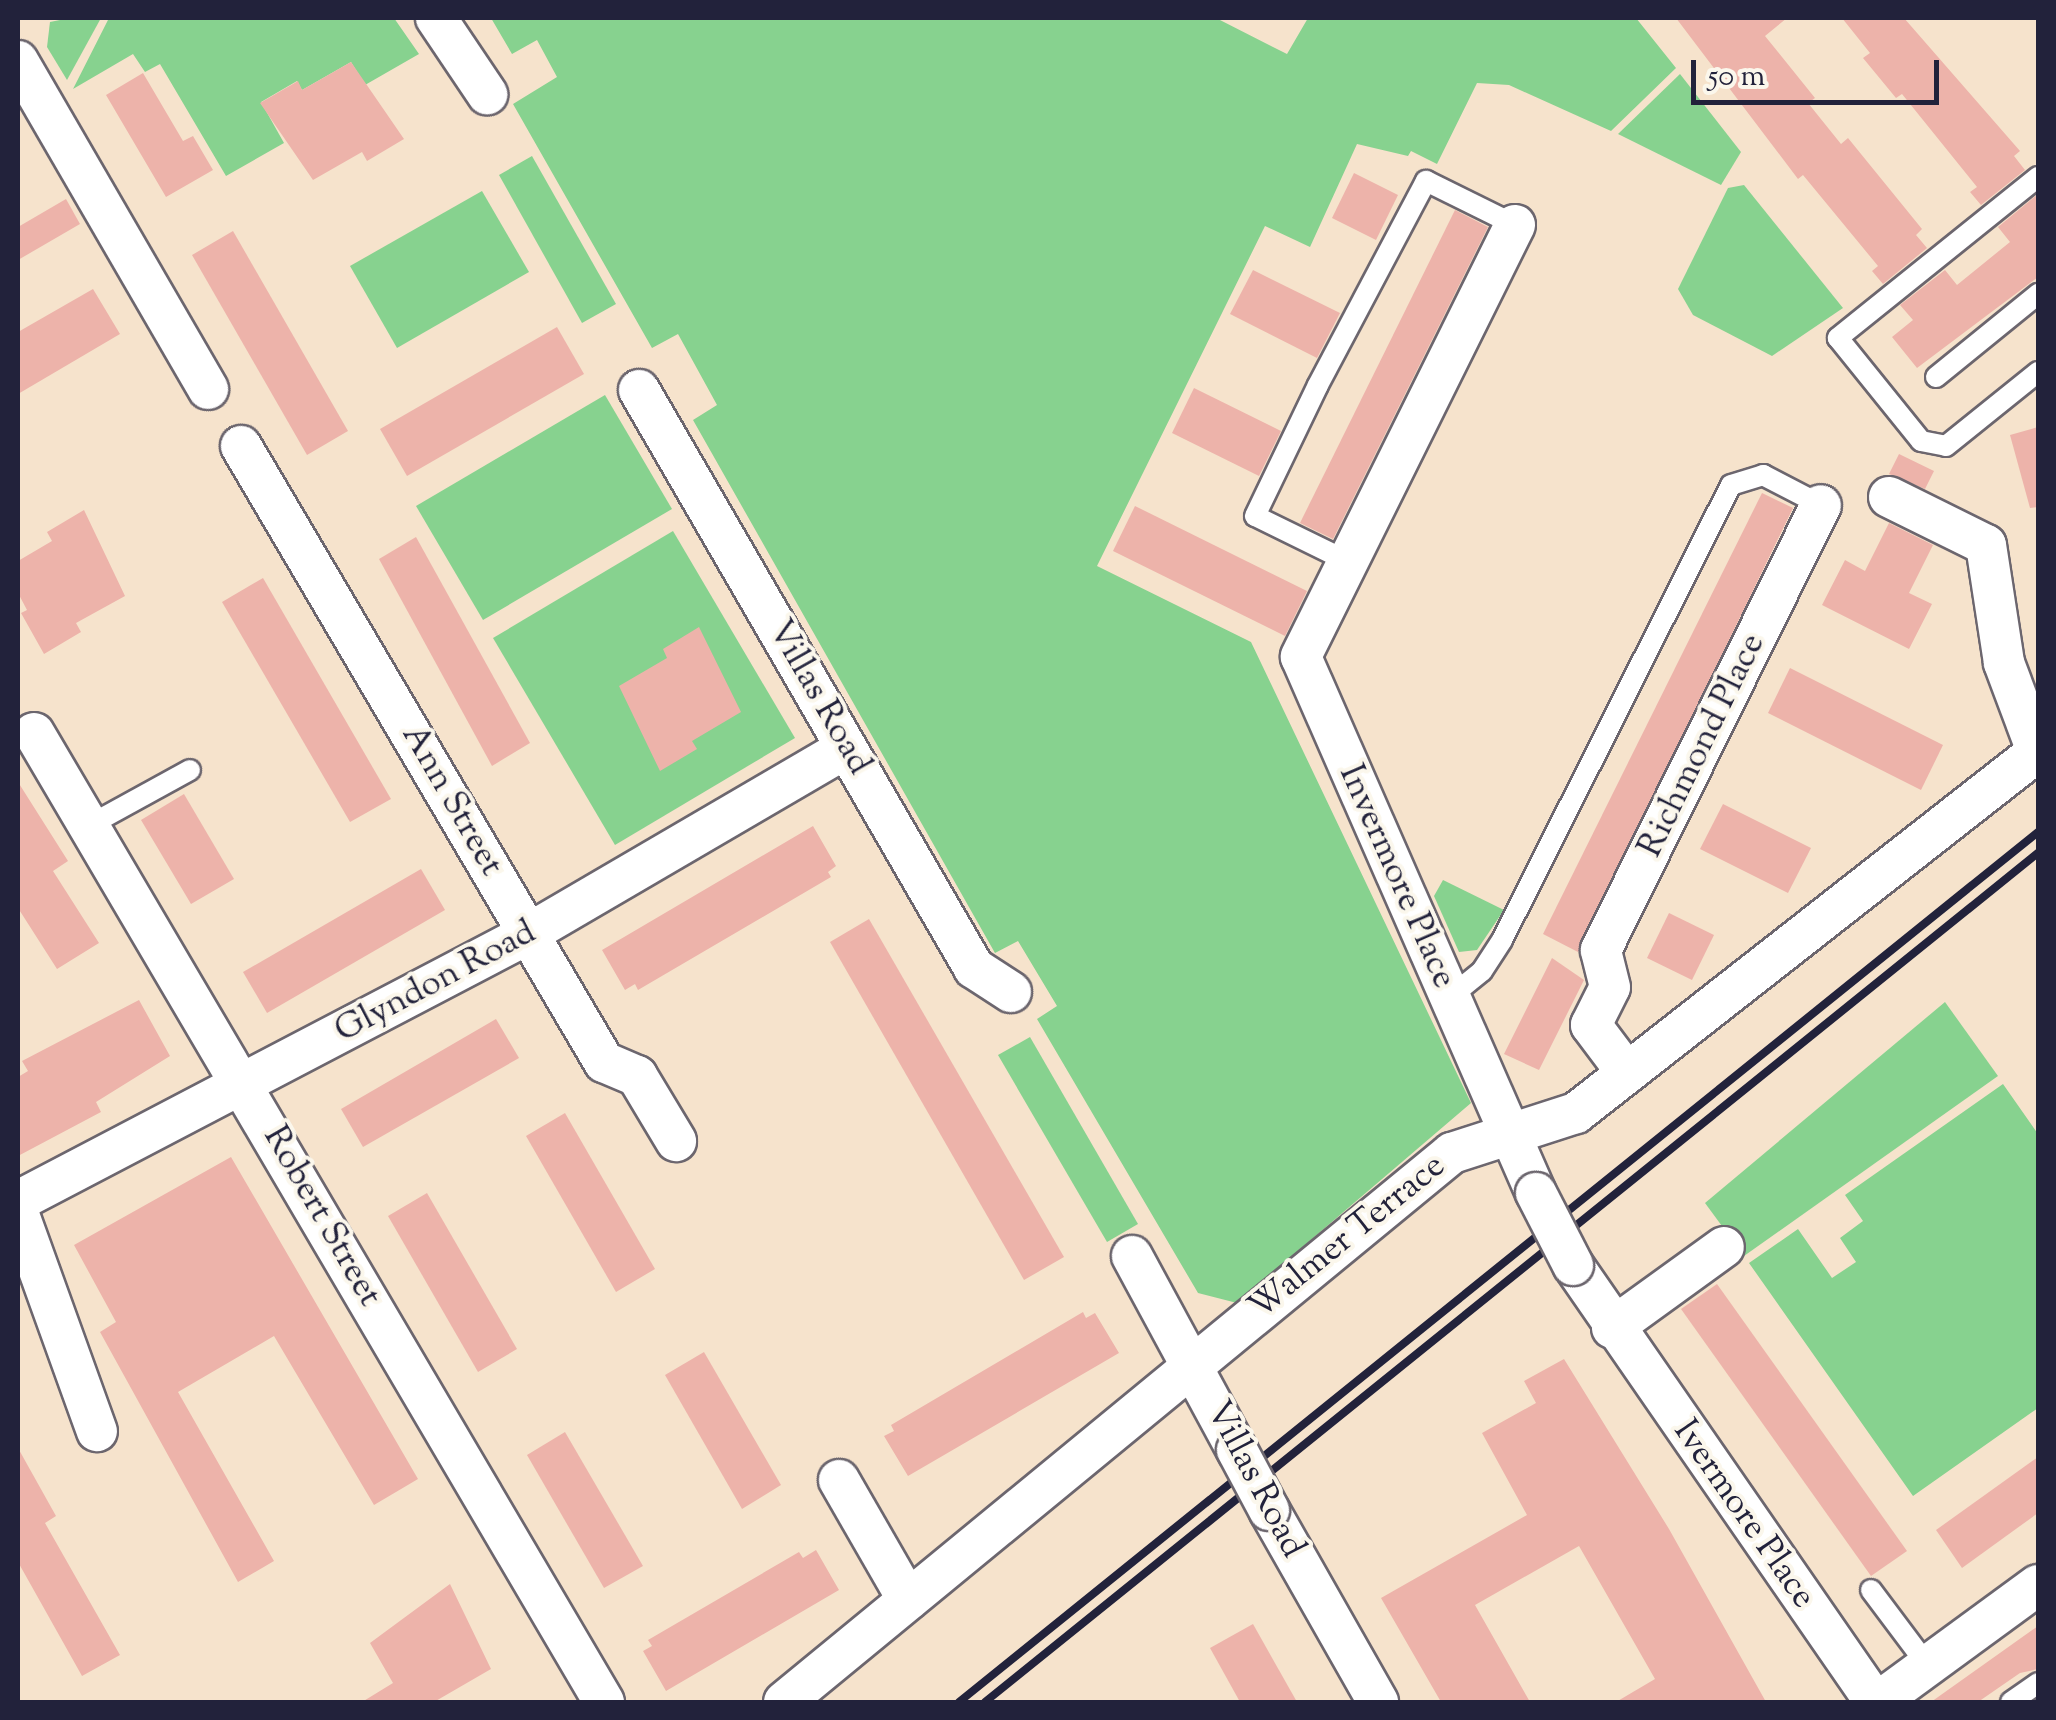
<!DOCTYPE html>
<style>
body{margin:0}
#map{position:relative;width:2056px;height:1720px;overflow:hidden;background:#f6e3cc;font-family:"Sorts Mill Goudy",serif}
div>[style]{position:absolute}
.green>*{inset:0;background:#87d28f}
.building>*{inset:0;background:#edb3aa}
.roads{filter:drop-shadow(2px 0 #6c666e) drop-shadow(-2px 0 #6c666e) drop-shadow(0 2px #6c666e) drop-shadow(0 -2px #6c666e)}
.lane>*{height:20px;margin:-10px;padding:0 10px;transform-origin:10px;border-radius:10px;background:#fff}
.street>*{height:40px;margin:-20px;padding:0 20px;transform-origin:20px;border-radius:20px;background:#fff}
.rail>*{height:8px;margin:-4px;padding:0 4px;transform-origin:4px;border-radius:4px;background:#22223b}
.bridges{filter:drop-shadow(2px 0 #6c666e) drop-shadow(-2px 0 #6c666e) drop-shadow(0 2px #6c666e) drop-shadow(0 -2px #6c666e)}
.street-bridge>*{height:40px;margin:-20px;padding:0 20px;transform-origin:20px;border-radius:20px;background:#fff}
span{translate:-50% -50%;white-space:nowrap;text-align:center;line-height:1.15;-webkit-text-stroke:8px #fbf7ec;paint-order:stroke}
.street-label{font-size:35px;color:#22223b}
.frame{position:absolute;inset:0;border:20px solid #22223b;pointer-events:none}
.scale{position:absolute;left:1691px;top:60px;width:248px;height:45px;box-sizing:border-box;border:5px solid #22223b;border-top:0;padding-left:12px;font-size:30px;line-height:35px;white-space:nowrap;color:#22223b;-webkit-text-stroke:8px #fbf7ec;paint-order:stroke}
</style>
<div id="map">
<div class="green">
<div style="clip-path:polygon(70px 18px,101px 18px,67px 80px,47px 47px,50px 22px)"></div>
<div style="clip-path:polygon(109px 18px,394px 18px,419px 54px,365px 85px,351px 62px,302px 90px,297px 81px,261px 102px,284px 143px,226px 176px,160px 64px,145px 72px,133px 54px,73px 89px)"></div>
<div style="clip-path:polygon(491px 18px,1216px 18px,1287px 54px,1308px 18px,1636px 18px,1676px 68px,1611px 131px,1509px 85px,1477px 83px,1437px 164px,1411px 151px,1408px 156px,1357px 144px,1310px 247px,1265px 226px,1097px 566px,1251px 642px,1471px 1103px,1237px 1303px,1198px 1293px,1037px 1019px,1057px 1006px,1018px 941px,995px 953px,693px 420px,717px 405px,678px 334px,652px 348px,513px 104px,557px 77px,537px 40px,512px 54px)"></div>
<div style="clip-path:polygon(1680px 74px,1741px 152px,1721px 185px,1618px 134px)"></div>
<div style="clip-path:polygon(532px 156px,616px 304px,582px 323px,499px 175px)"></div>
<div style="clip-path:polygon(1744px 185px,1843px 308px,1772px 356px,1693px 315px,1678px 289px,1728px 188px)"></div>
<div style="clip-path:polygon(482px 191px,529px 272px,397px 348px,350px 266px)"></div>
<div style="clip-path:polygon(605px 395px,672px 509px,483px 620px,416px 506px)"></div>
<div style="clip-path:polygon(673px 531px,795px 738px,615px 845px,493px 638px)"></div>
<div style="clip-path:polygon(1443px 880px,1504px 910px,1477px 950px,1459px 952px,1434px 896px)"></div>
<div style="clip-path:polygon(1945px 1002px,1998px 1076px,1744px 1256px,1705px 1203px)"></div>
<div style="clip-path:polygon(1030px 1037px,1138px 1224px,1107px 1242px,998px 1055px)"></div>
<div style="clip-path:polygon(2003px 1084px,2038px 1134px,2038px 1408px,1913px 1496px,1749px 1263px,1798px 1229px,1832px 1278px,1856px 1262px,1840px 1238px,1863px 1221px,1845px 1195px)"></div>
</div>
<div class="building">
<div style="clip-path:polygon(1676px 18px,1787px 18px,1765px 36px,1815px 98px,1808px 103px,1841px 144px,1848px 138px,1922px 229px,1916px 235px,1927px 248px,1883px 284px,1872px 271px,1878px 266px,1803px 175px,1798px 179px)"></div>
<div style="clip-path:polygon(1842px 18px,1904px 18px,2020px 151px,2014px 156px,2025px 170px,1981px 205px,1970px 192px,1977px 187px,1902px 94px,1896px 98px,1863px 58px,1870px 53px)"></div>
<div style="clip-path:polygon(351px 62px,404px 139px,367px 161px,362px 152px,313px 180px,260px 103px,298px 81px,302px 90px)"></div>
<div style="clip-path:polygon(143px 73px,183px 141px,193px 136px,213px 170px,166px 197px,106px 95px)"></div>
<div style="clip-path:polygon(1354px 173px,1398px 195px,1376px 240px,1332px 218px)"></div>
<div style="clip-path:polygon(2038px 194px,2038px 277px,1917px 368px,1892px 337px,1913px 320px,1900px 305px,1945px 270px,1957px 285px,2010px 242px,1998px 227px)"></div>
<div style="clip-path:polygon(66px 199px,80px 224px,18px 260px,18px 227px)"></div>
<div style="clip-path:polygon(1455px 210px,1488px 227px,1333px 539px,1300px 523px)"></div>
<div style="clip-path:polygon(233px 231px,348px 431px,307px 455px,192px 255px)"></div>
<div style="clip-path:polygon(1253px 270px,1340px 313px,1317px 358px,1230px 314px)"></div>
<div style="clip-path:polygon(93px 289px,120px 334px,18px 394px,18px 332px)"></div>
<div style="clip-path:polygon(557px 327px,584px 374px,407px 476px,380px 429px)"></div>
<div style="clip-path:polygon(1194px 388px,1281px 431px,1259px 476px,1172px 433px)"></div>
<div style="clip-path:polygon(2038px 427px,2038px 507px,2030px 508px,2010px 435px)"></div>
<div style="clip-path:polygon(1899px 454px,1934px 471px,1925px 489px,1889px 474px)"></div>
<div style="clip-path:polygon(1762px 493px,1793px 508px,1578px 952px,1543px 934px)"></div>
<div style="clip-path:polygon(1135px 506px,1307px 591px,1285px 636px,1113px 551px)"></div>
<div style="clip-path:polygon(84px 510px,125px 596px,76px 623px,81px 632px,44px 654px,21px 613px,27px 610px,18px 593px,18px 561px,52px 541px,47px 532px)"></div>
<div style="clip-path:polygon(1889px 523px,1933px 545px,1909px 593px,1932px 604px,1909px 649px,1822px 605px,1845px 560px,1865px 571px)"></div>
<div style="clip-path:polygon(416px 537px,530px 743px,492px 766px,379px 559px)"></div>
<div style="clip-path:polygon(263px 578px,391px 799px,350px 822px,222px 602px)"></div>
<div style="clip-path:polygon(699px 627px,741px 712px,692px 741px,697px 749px,660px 771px,619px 686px,667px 658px,663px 649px)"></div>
<div style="clip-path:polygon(1790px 668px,1943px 745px,1921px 790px,1768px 713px)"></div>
<div style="clip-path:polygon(18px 782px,68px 861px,53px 871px,99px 943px,57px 969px,18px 908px)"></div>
<div style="clip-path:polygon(184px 794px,234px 879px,191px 904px,141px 820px)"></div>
<div style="clip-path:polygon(1723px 804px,1811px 848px,1788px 893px,1700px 849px)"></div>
<div style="clip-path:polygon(813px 826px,836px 866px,828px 872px,831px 877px,638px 990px,635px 984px,625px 990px,602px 950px)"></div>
<div style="clip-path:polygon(421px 869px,445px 910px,267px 1013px,243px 972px)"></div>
<div style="clip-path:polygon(1669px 913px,1714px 935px,1692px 980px,1647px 958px)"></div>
<div style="clip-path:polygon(869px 919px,1064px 1257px,1024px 1280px,830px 942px)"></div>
<div style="clip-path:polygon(1552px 958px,1584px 980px,1539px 1070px,1504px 1054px)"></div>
<div style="clip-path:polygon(139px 1000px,170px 1056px,96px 1102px,101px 1112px,18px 1156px,18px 1077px,28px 1071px,22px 1061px)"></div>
<div style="clip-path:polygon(496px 1019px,519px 1058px,363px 1147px,341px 1109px)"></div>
<div style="clip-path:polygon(565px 1113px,655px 1269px,616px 1292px,526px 1136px)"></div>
<div style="clip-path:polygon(231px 1157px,418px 1479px,374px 1505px,274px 1336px,178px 1392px,274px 1561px,238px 1582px,100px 1332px,116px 1322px,74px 1245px)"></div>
<div style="clip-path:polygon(427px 1193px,517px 1349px,478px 1372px,388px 1216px)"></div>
<div style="clip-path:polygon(1717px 1284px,1907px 1551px,1871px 1576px,1681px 1309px)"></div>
<div style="clip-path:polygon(1083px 1312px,1086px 1318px,1095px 1313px,1119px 1353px,908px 1476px,884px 1436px,894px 1431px,891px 1425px)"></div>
<div style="clip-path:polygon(704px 1352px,781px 1485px,742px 1509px,665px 1375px)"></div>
<div style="clip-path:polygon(1564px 1359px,1669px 1529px,1766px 1702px,1616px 1702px,1655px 1679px,1579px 1546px,1475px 1605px,1530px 1702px,1441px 1702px,1381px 1598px,1527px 1515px,1482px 1433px,1536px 1403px,1524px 1381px)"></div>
<div style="clip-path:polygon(565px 1432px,643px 1566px,604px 1588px,527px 1455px)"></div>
<div style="clip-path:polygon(18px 1448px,56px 1516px,45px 1523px,120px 1655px,82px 1676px,18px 1562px)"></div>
<div style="clip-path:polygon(2038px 1457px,2038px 1513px,1962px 1568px,1936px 1530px)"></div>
<div style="clip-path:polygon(816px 1550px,839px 1590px,666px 1691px,643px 1651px,652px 1646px,648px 1640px,799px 1552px,803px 1558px)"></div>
<div style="clip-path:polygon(450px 1584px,491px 1669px,434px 1702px,362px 1702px,393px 1683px,370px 1643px)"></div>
<div style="clip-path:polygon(1253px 1624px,1297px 1702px,1240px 1702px,1210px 1648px)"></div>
<div style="clip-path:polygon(2038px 1626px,2038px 1669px,2020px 1673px,1978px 1702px,1931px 1702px)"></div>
</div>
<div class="roads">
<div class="lane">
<div style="left:2038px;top:177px;width:257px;rotate:141.2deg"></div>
<div style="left:1838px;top:338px;width:132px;rotate:51.1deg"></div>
<div style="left:1921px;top:441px;width:25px;rotate:11deg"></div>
<div style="left:1946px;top:446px;width:118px;rotate:-38.8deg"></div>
<div style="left:1936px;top:377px;width:132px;rotate:-39.1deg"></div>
<div style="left:1347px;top:561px;width:102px;rotate:-153.9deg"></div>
<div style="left:1255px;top:516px;width:145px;rotate:-64.3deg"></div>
<div style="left:1318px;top:385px;width:231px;rotate:-62.1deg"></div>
<div style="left:1426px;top:181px;width:99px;rotate:26.3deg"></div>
<div style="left:90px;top:825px;width:114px;rotate:-28.8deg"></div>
<div style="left:1450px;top:997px;width:41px;rotate:-39.1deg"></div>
<div style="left:1482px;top:971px;width:37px;rotate:-57deg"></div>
<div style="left:1502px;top:940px;width:509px;rotate:-63.28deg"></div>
<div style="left:1731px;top:485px;width:34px;rotate:-17deg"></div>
<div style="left:1763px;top:475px;width:65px;rotate:27.3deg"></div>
<div style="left:1871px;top:1590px;width:95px;rotate:53.1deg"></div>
<div style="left:2011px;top:1702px;width:33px;rotate:-35deg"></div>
</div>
<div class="street">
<div style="left:436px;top:18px;width:92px;rotate:56.1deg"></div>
<div style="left:18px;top:61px;width:379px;rotate:59.9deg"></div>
<div style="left:1515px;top:225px;width:482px;rotate:116.4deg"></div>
<div style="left:1301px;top:657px;width:585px;rotate:66.33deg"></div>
<div style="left:639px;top:390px;width:668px;rotate:59.9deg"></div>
<div style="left:974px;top:968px;width:44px;rotate:33deg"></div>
<div style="left:241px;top:446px;width:715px;rotate:59.49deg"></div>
<div style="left:604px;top:1062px;width:36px;rotate:23deg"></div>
<div style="left:637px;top:1076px;width:76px;rotate:59deg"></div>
<div style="left:1889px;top:497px;width:108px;rotate:26.3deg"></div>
<div style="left:1986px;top:545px;width:119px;rotate:81.3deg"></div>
<div style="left:2004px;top:663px;width:97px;rotate:69.5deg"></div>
<div style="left:34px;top:733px;width:1124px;rotate:59.53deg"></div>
<div style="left:1627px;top:1073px;width:60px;rotate:-126.9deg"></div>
<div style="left:1591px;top:1025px;width:42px;rotate:-63.4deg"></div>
<div style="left:1610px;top:987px;width:38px;rotate:-104deg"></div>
<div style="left:1601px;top:950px;width:496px;rotate:-63.7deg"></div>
<div style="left:18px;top:1201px;width:576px;rotate:-27.63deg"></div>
<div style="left:528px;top:934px;width:368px;rotate:-30.3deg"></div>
<div style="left:18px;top:1212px;width:233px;rotate:70.2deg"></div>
<div style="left:1132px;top:1256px;width:221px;rotate:61.6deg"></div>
<div style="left:1573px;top:1265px;width:531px;rotate:55.35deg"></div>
<div style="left:1612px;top:1328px;width:138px;rotate:-35.9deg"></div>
<div style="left:839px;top:1480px;width:138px;rotate:60.1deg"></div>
<div style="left:1269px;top:1510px;width:221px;rotate:60.4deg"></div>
<div style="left:784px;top:1702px;width:865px;rotate:-39.42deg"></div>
<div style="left:1452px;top:1153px;width:130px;rotate:-17.9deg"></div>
<div style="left:1576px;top:1113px;width:586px;rotate:-38.06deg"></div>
<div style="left:1878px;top:1702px;width:198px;rotate:-36.2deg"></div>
</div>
</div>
<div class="rail">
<div style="left:959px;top:1702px;width:1386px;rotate:-38.88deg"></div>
<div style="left:985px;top:1702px;width:1353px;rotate:-38.88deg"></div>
</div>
<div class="bridges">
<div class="street-bridge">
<div style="left:1536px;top:1193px;width:81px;rotate:62.8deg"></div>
<div style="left:1237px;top:1450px;width:68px;rotate:61.9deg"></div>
</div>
</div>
<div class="street-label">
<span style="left:818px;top:698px;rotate:60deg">Villas Road</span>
<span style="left:1703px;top:746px;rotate:-64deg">Richmond Place</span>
<span style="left:451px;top:801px;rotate:60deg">Ann Street</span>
<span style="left:1396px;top:877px;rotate:66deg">Invermore Place</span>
<span style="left:436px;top:983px;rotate:-28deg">Glyndon Road</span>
<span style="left:321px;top:1217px;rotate:60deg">Robert Street</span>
<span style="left:1348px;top:1238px;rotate:-39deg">Walmer Terrace</span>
<span style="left:1254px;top:1480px;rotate:62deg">Villas Road</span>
<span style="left:1743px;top:1515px;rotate:55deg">Ivermore Place</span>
</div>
<div class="frame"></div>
<div class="scale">50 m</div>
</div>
